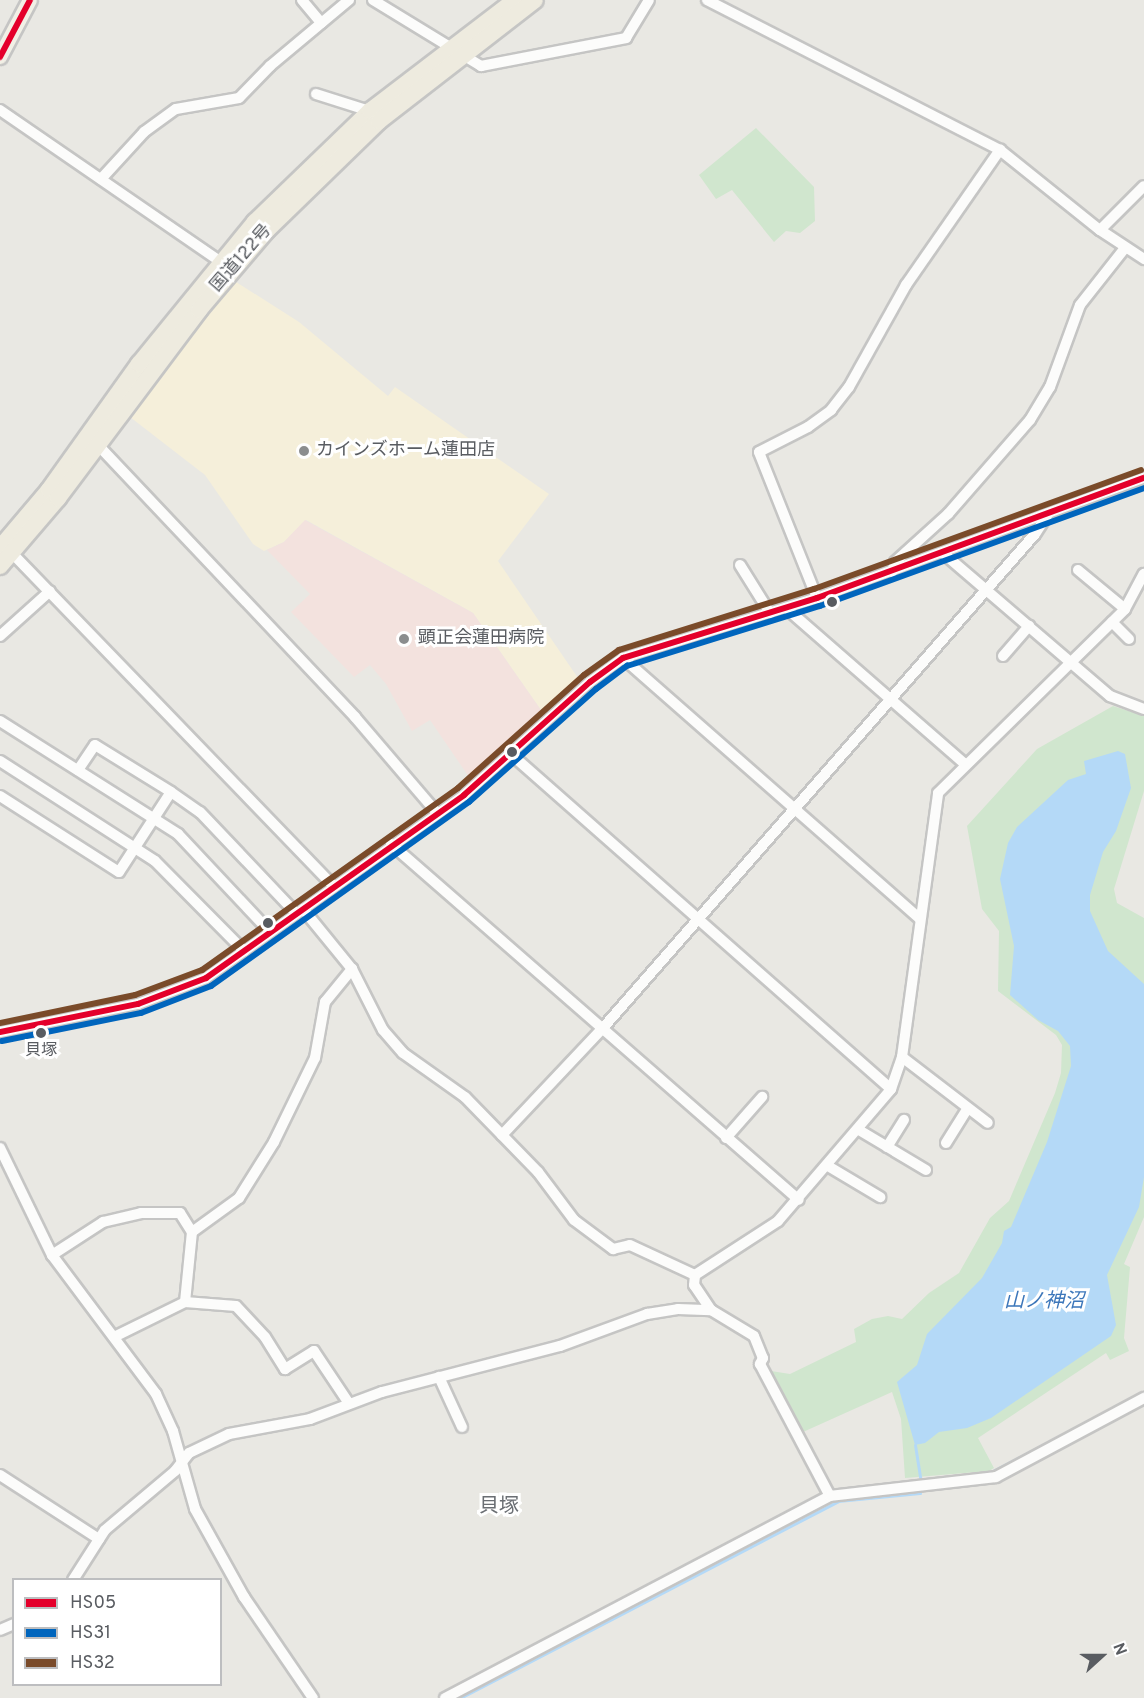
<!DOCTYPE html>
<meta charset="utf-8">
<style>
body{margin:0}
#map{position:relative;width:1144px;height:1698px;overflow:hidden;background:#e9e8e3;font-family:Overpass,"Noto Sans JP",sans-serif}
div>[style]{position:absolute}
.commercial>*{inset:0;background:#f5efda}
.medical>*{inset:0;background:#f3e2de}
.green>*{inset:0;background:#d0e6ce}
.water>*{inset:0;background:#b4d9f7}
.stream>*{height:3px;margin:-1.5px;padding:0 1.5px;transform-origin:1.5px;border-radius:1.5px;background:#b4d9f7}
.roads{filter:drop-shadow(2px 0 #c5c5c4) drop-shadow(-2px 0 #c5c5c4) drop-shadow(0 2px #c5c5c4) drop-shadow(0 -2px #c5c5c4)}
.minor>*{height:10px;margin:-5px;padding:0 5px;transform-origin:5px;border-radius:5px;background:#fcfcfb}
.major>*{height:14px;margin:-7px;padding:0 7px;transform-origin:7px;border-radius:7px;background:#f2f0e6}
.highway>*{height:16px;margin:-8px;padding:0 8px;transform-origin:8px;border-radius:8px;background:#eeebdf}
.bus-1>*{height:6px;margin:-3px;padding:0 3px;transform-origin:3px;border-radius:3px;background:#e4002b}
.bus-2>*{height:6px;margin:-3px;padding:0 3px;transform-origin:3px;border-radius:3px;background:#0065bd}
.bus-3>*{height:6px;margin:-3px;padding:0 3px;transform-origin:3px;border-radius:3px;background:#7a4b2a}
.dots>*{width:16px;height:16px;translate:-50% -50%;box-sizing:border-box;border:3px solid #fff;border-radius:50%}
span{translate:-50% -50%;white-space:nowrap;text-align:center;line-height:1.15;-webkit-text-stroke:6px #fff;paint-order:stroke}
.bus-label{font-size:16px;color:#595c61}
.street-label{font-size:18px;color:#595c61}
.poi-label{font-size:18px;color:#595c61}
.left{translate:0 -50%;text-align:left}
.water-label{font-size:20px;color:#3d77ba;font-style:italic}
.neighbourhood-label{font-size:20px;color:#6a6e73}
.legend{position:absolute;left:12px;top:1578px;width:210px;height:108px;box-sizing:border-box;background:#fff;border:2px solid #bdbec0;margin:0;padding:8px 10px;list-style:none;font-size:18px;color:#595c61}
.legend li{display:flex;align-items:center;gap:12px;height:30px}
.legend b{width:30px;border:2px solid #bdbec0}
.north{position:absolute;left:1072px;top:1626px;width:60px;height:60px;-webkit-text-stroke:4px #fff;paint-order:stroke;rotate:69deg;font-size:16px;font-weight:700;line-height:24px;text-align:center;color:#595c61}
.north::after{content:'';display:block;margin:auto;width:21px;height:27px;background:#595c61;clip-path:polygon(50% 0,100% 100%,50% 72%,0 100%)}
</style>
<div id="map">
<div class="commercial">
<div style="clip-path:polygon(233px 280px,299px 322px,388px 396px,395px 387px,549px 494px,498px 561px,578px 678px,543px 713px,473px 613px,306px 520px,284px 542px,264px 551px,253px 544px,205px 475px,130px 417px)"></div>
</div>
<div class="medical">
<div style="clip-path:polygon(305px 520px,473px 613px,543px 713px,471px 780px,430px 720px,412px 731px,386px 684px,370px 665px,354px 677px,291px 612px,310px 594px,267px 550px,284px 542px)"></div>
</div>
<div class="green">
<div style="clip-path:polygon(756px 128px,814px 187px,815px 221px,800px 233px,786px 231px,774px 242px,732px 190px,716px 199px,699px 175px)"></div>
<div style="clip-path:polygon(1113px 706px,1144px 716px,1144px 791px,1114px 889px,1117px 903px,1144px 918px,1144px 1217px,1124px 1264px,1130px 1267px,1124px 1338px,1129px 1351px,1110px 1360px,1106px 1353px,978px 1438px,994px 1468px,989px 1471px,905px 1478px,901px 1419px,892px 1392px,803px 1432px,771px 1371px,790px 1374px,856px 1342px,854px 1329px,872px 1319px,888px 1316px,902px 1319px,929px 1293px,959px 1273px,990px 1218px,1009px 1201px,1055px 1093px,1061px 1073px,1062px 1045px,1056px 1035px,998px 991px,999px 931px,982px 909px,967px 826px,1037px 749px)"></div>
</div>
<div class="water">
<div style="clip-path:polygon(1118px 751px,1125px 754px,1131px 788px,1116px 831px,1103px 852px,1090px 895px,1090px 911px,1108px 951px,1144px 984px,1144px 1177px,1139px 1207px,1107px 1275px,1116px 1325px,1111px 1336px,991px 1418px,967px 1428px,939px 1432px,925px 1443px,915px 1445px,897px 1382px,917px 1365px,927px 1334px,982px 1278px,1002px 1243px,1004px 1231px,1011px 1227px,1047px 1142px,1071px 1066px,1070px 1046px,1058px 1031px,1038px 1020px,1010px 995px,1014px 946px,1000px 879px,1008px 843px,1017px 827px,1068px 780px,1086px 774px,1084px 761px)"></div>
</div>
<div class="stream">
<div style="left:915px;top:1445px;width:33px;rotate:81deg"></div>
<div style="left:989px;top:1473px;width:175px;rotate:-27.6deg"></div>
<div style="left:918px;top:1483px;width:3px;rotate:-108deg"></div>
<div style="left:917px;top:1480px;width:50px;rotate:-5.7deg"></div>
<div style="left:460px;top:1698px;width:426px;rotate:-27.5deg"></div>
<div style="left:838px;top:1501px;width:82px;rotate:-5.6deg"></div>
<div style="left:920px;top:1493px;width:4px;rotate:-104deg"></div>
</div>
<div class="roads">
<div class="minor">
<div style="left:302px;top:0;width:30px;rotate:50deg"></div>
<div style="left:373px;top:0;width:127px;rotate:31.4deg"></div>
<div style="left:481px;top:66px;width:148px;rotate:-10.9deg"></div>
<div style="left:626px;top:38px;width:44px;rotate:-58.8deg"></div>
<div style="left:707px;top:0;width:329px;rotate:27.1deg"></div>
<div style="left:1000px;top:150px;width:128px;rotate:38.7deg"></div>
<div style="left:1100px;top:230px;width:53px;rotate:33.4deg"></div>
<div style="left:316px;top:94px;width:57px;rotate:17.5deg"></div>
<div style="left:0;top:110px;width:275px;rotate:34.5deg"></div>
<div style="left:101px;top:179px;width:64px;rotate:-47.5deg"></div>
<div style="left:144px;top:132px;width:39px;rotate:-36deg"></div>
<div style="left:176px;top:109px;width:64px;rotate:-9.9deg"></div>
<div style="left:239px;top:98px;width:45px;rotate:-45.9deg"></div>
<div style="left:270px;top:66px;width:103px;rotate:-39.9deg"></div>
<div style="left:1100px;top:230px;width:62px;rotate:-45deg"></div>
<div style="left:97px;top:444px;width:376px;rotate:46.6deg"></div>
<div style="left:355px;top:717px;width:126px;rotate:49.5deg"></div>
<div style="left:9px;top:550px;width:467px;rotate:46deg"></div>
<div style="left:943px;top:553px;width:220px;rotate:40.6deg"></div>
<div style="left:1110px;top:696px;width:36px;rotate:21deg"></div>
<div style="left:740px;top:565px;width:57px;rotate:58deg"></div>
<div style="left:1078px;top:570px;width:61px;rotate:39.7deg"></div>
<div style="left:892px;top:572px;width:10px;rotate:-73deg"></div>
<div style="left:895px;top:562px;width:72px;rotate:-42.2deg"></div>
<div style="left:948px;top:514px;width:125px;rotate:-48.9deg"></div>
<div style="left:1030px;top:420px;width:39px;rotate:-59deg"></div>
<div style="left:1050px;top:387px;width:87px;rotate:-69.9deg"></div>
<div style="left:1080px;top:305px;width:73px;rotate:-51.7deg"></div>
<div style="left:817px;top:598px;width:157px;rotate:-111.7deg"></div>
<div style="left:759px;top:452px;width:55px;rotate:-27deg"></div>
<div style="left:808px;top:427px;width:29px;rotate:-36deg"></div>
<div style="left:831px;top:410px;width:29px;rotate:-52deg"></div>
<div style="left:849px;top:387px;width:117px;rotate:-60.8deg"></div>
<div style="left:906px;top:285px;width:165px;rotate:-55.2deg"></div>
<div style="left:786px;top:608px;width:237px;rotate:41.1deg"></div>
<div style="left:1112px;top:622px;width:24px;rotate:45deg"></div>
<div style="left:0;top:636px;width:67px;rotate:-42deg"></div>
<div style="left:1003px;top:656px;width:40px;rotate:-49deg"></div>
<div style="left:623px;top:658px;width:395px;rotate:41.3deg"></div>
<div style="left:0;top:721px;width:211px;rotate:32.4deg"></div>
<div style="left:178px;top:834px;width:134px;rotate:46.8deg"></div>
<div style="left:512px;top:755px;width:505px;rotate:41.39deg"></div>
<div style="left:0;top:761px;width:184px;rotate:32.8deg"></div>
<div style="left:155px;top:861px;width:127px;rotate:45.3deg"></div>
<div style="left:78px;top:770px;width:30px;rotate:-56deg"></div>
<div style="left:95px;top:745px;width:89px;rotate:31.7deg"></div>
<div style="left:171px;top:792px;width:35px;rotate:35deg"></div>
<div style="left:200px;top:812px;width:139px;rotate:46.5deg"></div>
<div style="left:0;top:796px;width:141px;rotate:32.6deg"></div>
<div style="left:119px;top:872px;width:95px;rotate:-57deg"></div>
<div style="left:391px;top:844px;width:541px;rotate:41.11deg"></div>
<div style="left:303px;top:909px;width:77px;rotate:50.8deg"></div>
<div style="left:352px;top:969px;width:68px;rotate:63.1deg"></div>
<div style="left:383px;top:1030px;width:30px;rotate:49deg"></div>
<div style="left:403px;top:1053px;width:76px;rotate:35.4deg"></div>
<div style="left:465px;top:1097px;width:105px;rotate:45.8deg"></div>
<div style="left:538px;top:1172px;width:60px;rotate:53.1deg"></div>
<div style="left:574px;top:1220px;width:49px;rotate:36.6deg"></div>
<div style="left:613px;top:1249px;width:17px;rotate:-13deg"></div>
<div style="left:630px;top:1245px;width:72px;rotate:24.8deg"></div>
<div style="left:0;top:1032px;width:141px;rotate:-11.5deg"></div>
<div style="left:138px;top:1004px;width:73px;rotate:-20.9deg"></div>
<div style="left:206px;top:978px;width:316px;rotate:-35.3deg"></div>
<div style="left:464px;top:795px;width:169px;rotate:-41.9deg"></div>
<div style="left:590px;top:682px;width:41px;rotate:-36deg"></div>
<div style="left:623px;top:658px;width:203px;rotate:-17.2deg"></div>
<div style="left:817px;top:598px;width:348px;rotate:-20.2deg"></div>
<div style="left:902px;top:1057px;width:108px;rotate:37.5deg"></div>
<div style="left:859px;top:1130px;width:78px;rotate:30.8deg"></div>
<div style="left:502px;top:1135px;width:146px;rotate:-46.7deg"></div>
<div style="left:602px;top:1029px;width:658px;rotate:-48.82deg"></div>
<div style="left:1035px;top:534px;width:24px;rotate:-57deg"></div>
<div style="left:726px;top:1138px;width:55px;rotate:-48.7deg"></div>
<div style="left:946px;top:1143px;width:39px;rotate:-58deg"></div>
<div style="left:887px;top:1147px;width:32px;rotate:-58deg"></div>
<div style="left:0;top:1148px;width:119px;rotate:64.1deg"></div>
<div style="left:52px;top:1255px;width:174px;rotate:53.2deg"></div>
<div style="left:156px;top:1394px;width:41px;rotate:65.3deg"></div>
<div style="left:173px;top:1431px;width:81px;rotate:74.2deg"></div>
<div style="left:195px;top:1509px;width:101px;rotate:60.9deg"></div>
<div style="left:244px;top:1597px;width:122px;rotate:55.7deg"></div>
<div style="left:828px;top:1166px;width:61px;rotate:30.8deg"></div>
<div style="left:52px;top:1255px;width:61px;rotate:-32.9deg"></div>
<div style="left:103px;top:1222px;width:39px;rotate:-13deg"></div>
<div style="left:141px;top:1213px;width:39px"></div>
<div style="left:180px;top:1213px;width:22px;rotate:58deg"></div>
<div style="left:185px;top:1302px;width:51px;rotate:4.5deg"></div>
<div style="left:236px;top:1306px;width:42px;rotate:46.9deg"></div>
<div style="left:265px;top:1337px;width:38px;rotate:58deg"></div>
<div style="left:285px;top:1369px;width:34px;rotate:-32deg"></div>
<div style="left:314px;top:1351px;width:61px;rotate:56.3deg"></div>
<div style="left:711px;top:1310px;width:30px;rotate:-124deg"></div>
<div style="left:694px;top:1285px;width:10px;rotate:-84deg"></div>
<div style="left:695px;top:1275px;width:99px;rotate:-33deg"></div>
<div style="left:778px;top:1221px;width:174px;rotate:-49.4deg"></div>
<div style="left:891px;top:1089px;width:34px;rotate:-71deg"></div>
<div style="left:902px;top:1057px;width:266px;rotate:-82.2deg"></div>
<div style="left:938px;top:793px;width:262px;rotate:-44.5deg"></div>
<div style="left:1125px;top:609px;width:40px;rotate:-62deg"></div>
<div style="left:114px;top:1337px;width:79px;rotate:-26.2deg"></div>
<div style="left:185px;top:1302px;width:70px;rotate:-84.3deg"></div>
<div style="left:192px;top:1232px;width:58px;rotate:-35.9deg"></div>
<div style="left:239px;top:1198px;width:66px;rotate:-58deg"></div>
<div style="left:274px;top:1142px;width:93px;rotate:-64deg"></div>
<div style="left:315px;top:1058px;width:57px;rotate:-79.9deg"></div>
<div style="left:325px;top:1002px;width:43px;rotate:-50.7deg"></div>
<div style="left:439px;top:1377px;width:55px;rotate:65.3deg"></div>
<div style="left:0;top:1475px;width:118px;rotate:32.9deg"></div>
<div style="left:73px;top:1580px;width:59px;rotate:-57.4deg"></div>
<div style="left:105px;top:1530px;width:92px;rotate:-40.1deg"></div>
<div style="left:175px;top:1471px;width:23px;rotate:-52deg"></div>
<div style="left:189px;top:1453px;width:44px;rotate:-25.4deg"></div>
<div style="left:229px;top:1434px;width:82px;rotate:-10.5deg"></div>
<div style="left:310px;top:1419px;width:77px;rotate:-20.6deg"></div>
<div style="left:382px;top:1392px;width:184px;rotate:-14.5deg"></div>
<div style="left:560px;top:1346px;width:93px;rotate:-20.2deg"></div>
<div style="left:647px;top:1314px;width:31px;rotate:-9deg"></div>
<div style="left:678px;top:1309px;width:33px;rotate:2deg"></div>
<div style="left:711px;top:1310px;width:50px;rotate:31.2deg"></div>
<div style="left:754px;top:1336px;width:24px;rotate:68deg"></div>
<div style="left:763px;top:1358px;width:7px;rotate:117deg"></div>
<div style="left:760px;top:1364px;width:149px;rotate:62.1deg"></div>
<div style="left:0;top:1630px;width:15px;rotate:-23deg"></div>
<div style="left:445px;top:1698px;width:435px;rotate:-27.7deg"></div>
<div style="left:830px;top:1496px;width:167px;rotate:-6.5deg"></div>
<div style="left:996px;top:1477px;width:168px;rotate:-28.1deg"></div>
</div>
<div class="major">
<div style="left:0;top:57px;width:64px;rotate:-62.2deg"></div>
</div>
<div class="highway">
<div style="left:0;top:548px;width:76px;rotate:-49.8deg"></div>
<div style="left:49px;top:490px;width:155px;rotate:-54.5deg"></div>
<div style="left:139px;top:364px;width:183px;rotate:-50.8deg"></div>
<div style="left:255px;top:222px;width:160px;rotate:-44deg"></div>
<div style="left:370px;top:111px;width:183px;rotate:-37.4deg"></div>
<div style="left:0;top:566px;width:89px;rotate:-49.5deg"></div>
<div style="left:58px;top:498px;width:235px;rotate:-53.1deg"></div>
<div style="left:199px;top:310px;width:104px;rotate:-49.7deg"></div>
<div style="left:266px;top:231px;width:158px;rotate:-44.2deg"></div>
<div style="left:379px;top:121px;width:197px;rotate:-37.8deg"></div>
</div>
</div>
<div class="bus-1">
<div style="left:0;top:57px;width:64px;rotate:-62.2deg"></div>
<div style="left:0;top:1032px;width:141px;rotate:-11.5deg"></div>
<div style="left:138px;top:1004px;width:73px;rotate:-20.9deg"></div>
<div style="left:206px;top:978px;width:316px;rotate:-35.3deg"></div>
<div style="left:464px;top:795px;width:169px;rotate:-41.9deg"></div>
<div style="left:590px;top:682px;width:41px;rotate:-36deg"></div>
<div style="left:623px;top:658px;width:203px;rotate:-17.2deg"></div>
<div style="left:817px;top:598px;width:348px;rotate:-20.2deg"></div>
</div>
<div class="bus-2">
<div style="left:2px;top:1041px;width:142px;rotate:-11.4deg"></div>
<div style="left:141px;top:1013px;width:75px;rotate:-21.1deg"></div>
<div style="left:211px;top:986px;width:317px;rotate:-35.5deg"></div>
<div style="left:469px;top:802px;width:170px;rotate:-41.7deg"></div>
<div style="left:596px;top:689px;width:39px;rotate:-37deg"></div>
<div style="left:627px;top:666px;width:202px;rotate:-17.3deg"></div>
<div style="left:820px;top:606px;width:345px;rotate:-20deg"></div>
</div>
<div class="bus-3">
<div style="left:0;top:1023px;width:138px;rotate:-11.7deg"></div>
<div style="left:135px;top:995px;width:72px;rotate:-20.5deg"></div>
<div style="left:202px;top:970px;width:314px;rotate:-35.4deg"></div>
<div style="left:458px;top:788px;width:169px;rotate:-41.9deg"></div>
<div style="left:584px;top:675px;width:43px;rotate:-35.5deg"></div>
<div style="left:619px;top:650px;width:204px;rotate:-17.4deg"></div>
<div style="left:814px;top:589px;width:348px;rotate:-20deg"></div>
</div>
<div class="dots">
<div style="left:304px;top:451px;background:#8b8d8e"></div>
<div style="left:832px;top:602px;background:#595c61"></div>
<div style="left:404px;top:639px;background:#8b8d8e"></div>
<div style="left:512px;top:752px;background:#595c61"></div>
<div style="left:268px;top:923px;background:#595c61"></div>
<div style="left:41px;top:1033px;background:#595c61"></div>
</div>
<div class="bus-label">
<span style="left:41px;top:1051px">貝塚</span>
</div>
<div class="street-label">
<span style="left:242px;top:259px;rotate:-49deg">国道122号</span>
</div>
<div class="poi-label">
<span class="left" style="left:316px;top:451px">カインズホーム蓮田店</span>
<span class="left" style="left:418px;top:639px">顕正会蓮田病院</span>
</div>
<div class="water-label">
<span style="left:1044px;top:1302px">山ノ神沼</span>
</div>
<div class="neighbourhood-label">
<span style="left:499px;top:1507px">貝塚</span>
</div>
<ul class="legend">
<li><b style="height:8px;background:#e4002b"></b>HS05</li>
<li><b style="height:8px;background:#0065bd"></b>HS31</li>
<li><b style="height:8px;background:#7a4b2a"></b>HS32</li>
</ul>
<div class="north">N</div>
</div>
